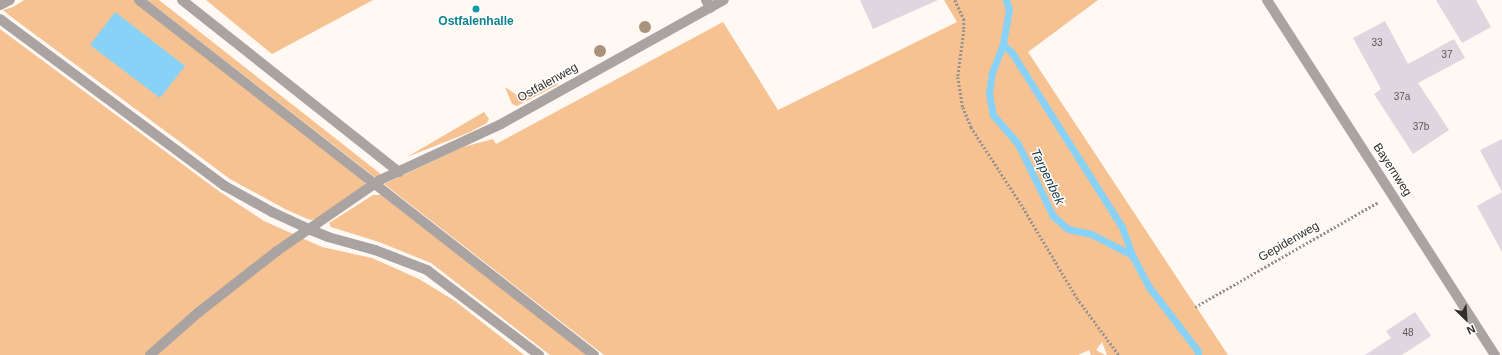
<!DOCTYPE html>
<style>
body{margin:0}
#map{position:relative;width:1502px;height:355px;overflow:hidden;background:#fff8f3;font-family:Arial,sans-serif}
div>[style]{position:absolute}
.green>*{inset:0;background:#f7c292}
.water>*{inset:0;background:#88d2f7}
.stream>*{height:7px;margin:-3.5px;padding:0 3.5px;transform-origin:3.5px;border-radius:3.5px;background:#88d2f7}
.building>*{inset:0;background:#e0d6df}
.path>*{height:2.5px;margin-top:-1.25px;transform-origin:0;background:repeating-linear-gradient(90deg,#99938f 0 2px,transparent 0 4px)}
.lane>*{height:10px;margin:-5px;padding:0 5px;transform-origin:5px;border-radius:5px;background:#a9a3a1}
.street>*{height:10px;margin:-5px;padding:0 5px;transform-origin:5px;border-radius:5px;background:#a9a3a1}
.trees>*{width:12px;height:12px;margin:-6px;border-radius:50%;background:#aa937c}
.dots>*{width:11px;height:11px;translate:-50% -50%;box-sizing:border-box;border:2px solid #fff;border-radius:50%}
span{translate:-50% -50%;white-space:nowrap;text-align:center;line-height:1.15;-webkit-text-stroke:3px #fff;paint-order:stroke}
.number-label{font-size:10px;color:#5d5756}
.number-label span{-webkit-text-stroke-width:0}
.culture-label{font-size:12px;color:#0d838f;font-weight:700}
.street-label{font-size:12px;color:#312d29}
.water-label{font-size:13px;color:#143545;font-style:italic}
.north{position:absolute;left:1446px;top:299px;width:40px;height:40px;-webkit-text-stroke:3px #fff;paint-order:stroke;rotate:155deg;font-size:11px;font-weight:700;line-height:16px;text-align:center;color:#312d29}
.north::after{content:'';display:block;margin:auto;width:14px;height:18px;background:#312d29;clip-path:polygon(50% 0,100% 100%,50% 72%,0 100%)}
</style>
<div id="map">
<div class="green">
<div style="clip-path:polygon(24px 0,134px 0,366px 181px,365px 185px,316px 219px,310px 220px,287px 210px,230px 179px,10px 16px,3px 10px,13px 7px)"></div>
<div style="clip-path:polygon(147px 0,159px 0,382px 175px,376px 178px)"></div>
<div style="clip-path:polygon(206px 0,373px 0,272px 54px)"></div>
<div style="clip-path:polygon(944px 0,1098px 0,1028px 52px,1228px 355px,1107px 355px,1102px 342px,1096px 350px,1105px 355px,1091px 355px,1089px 350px,1078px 355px,604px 355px,384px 184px,463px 147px,493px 139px,496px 144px,723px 22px,778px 110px,957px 22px)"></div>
<div style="clip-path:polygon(0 29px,220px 192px,264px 221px,322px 247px,372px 258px,419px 279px,455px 301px,524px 355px,0 355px)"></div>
<div style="clip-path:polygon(557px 75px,559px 79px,557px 85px,517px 106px,512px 104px,505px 87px,518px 96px)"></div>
<div style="clip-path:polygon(484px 112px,489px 119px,487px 123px,468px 133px,407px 157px)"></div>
<div style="clip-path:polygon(373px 195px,381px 195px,589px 355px,550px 355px,431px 263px,379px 242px,331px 227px,329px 223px)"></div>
</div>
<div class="water">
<div style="clip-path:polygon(115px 12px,185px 66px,160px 98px,90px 45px)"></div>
</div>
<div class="stream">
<div style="left:1006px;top:0;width:9px;rotate:72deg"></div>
<div style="left:1009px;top:9px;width:36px;rotate:100deg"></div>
<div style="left:1003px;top:44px;width:30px;rotate:111deg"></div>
<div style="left:992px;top:72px;width:21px;rotate:98deg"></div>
<div style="left:989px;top:93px;width:22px;rotate:80deg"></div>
<div style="left:993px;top:115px;width:38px;rotate:49deg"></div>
<div style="left:1018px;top:144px;width:80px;rotate:64.1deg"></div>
<div style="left:1053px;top:216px;width:20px;rotate:41deg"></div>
<div style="left:1068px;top:229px;width:24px;rotate:12deg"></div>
<div style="left:1091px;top:234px;width:46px;rotate:27.1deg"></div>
<div style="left:1132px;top:255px;width:36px;rotate:62deg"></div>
<div style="left:1149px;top:287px;width:81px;rotate:52.6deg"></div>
<div style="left:1198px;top:351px;width:4px;rotate:90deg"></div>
<div style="left:1003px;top:44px;width:13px;rotate:45deg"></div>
<div style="left:1012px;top:53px;width:206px;rotate:57.7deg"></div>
<div style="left:1122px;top:227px;width:30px;rotate:70deg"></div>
</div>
<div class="building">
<div style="clip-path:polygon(860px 0,938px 0,873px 29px)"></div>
<div style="clip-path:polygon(1436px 0,1476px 0,1491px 27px,1462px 43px)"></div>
<div style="clip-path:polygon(1385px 21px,1408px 64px,1454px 39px,1465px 58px,1418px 83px,1449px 130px,1413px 154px,1374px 94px,1381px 89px,1353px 38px)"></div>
<div style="clip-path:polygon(1502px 139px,1502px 252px,1477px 206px,1502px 192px,1480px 150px)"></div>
<div style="clip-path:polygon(1415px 312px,1431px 336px,1402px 355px,1365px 355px,1391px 338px,1386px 331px)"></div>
</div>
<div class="path">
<div style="left:955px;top:0;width:21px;rotate:65deg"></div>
<div style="left:964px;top:19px;width:11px;rotate:90deg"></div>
<div style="left:964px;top:30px;width:47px;rotate:97.3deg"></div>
<div style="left:958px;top:77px;width:30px;rotate:81deg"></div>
<div style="left:963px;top:107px;width:22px;rotate:68deg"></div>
<div style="left:971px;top:127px;width:92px;rotate:57deg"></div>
<div style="left:1021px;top:204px;width:109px;rotate:59.2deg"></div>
<div style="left:1077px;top:298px;width:71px;rotate:53.6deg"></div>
<div style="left:1195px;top:307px;width:211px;rotate:-29.8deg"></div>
</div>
<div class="lane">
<div style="left:139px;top:0;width:577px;rotate:37.96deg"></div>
<div style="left:182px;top:0;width:277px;rotate:38.4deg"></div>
<div style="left:706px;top:0;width:9px;rotate:63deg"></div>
<div style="left:0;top:5px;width:11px;rotate:-27deg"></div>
<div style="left:0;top:19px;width:280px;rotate:36.6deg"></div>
<div style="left:225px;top:186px;width:54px;rotate:29deg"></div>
<div style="left:272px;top:212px;width:43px;rotate:24.8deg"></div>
<div style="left:311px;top:230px;width:18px;rotate:22deg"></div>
<div style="left:328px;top:237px;width:49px;rotate:15.5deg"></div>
<div style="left:375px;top:250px;width:56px;rotate:21deg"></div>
<div style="left:427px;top:270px;width:141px;rotate:37.2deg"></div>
<div style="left:150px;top:355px;width:65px;rotate:-41.3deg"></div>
<div style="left:199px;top:312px;width:99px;rotate:-38deg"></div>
<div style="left:277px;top:251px;width:125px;rotate:-34.6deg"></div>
</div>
<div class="street">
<div style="left:1267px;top:0;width:422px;rotate:57.3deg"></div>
<div style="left:380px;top:180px;width:133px;rotate:-24.8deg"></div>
<div style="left:501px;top:124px;width:255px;rotate:-29.1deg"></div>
</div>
<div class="trees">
<div style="left:645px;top:27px"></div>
<div style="left:600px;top:51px"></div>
</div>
<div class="dots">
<div style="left:476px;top:9px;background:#0f9aa8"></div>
</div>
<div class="number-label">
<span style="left:1377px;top:43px">33</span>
<span style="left:1447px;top:55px">37</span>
<span style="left:1402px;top:97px">37a</span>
<span style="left:1421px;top:127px">37b</span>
<span style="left:1408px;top:333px">48</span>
</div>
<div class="culture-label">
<span style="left:476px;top:22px">Ostfalenhalle</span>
</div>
<div class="street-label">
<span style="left:548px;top:83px;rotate:-29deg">Ostfalenweg</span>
<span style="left:1392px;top:170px;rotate:57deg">Bayernweg</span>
<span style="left:1289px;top:242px;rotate:-30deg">Gepidenweg</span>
</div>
<div class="water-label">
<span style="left:1047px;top:177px;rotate:64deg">Tarpenbek</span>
</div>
<div class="north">N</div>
</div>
